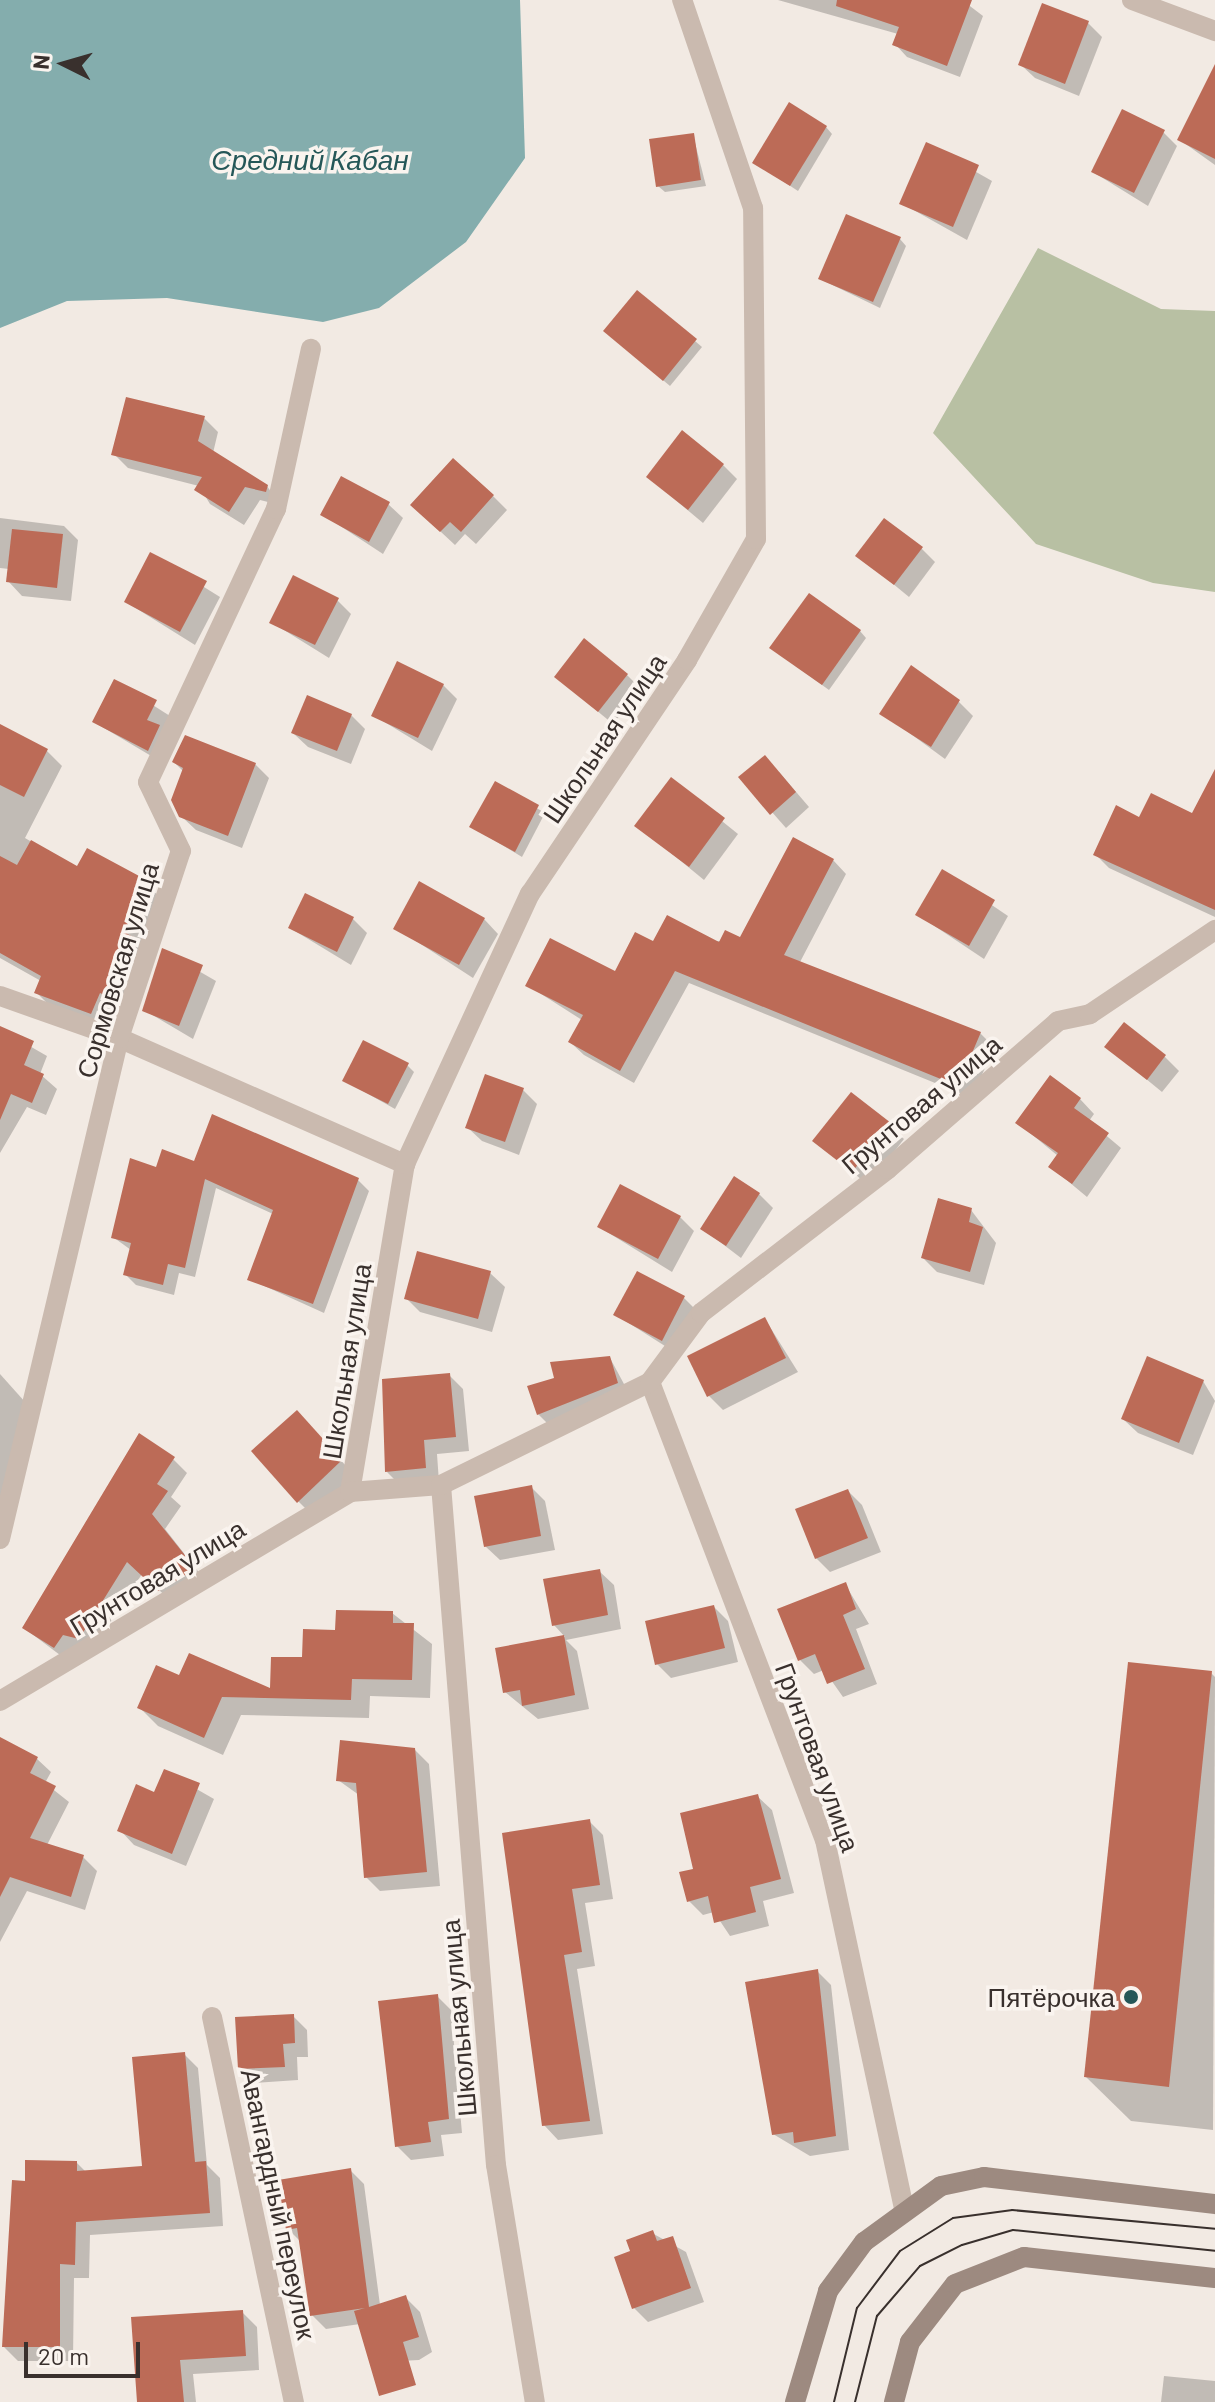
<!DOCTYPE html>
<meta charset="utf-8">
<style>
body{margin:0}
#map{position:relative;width:1215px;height:2402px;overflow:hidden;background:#f2eae3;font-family:Barlow,sans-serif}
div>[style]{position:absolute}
.green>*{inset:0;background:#b8c0a3}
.water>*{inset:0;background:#84adad}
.shadow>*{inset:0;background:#0003}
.building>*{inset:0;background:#bc6b57}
.minor>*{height:20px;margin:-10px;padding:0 10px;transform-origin:10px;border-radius:10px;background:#cabaaf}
.secondary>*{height:20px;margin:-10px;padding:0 10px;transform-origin:10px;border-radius:10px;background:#9d8a80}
.tram>*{height:2px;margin:-1px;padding:0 1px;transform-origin:1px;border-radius:1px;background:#39302d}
.dots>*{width:22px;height:22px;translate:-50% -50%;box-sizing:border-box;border:4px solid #faf4ef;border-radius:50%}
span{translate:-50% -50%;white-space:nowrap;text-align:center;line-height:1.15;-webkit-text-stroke:7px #faf4ef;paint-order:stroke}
.street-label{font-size:26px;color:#39302d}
.poi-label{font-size:26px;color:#39302d}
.right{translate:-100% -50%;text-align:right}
.water-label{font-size:28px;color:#255758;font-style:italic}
.north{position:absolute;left:24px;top:24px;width:80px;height:80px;-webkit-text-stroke:6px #faf4ef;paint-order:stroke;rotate:275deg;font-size:22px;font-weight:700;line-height:32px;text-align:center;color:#39302d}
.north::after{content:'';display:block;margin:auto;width:28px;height:36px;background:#39302d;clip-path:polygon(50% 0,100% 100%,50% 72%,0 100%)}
.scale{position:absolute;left:24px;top:2342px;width:116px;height:36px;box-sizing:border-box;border:4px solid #39302d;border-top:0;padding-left:10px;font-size:24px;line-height:28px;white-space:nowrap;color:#39302d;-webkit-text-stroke:6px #faf4ef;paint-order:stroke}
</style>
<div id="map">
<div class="green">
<div style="clip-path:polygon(1038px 248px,1161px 309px,1215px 311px,1215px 592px,1153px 583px,1036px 544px,933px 433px)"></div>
</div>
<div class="water">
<div style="clip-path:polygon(0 0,520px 0,525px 158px,466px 242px,379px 308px,323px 322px,167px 298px,67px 301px,0 328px)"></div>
</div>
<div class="shadow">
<div style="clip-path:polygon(778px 0,962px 0,983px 16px,960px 77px,907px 57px,895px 44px,898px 34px)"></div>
<div style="clip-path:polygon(1088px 23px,1102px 37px,1079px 96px,1035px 78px,1020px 64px)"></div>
<div style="clip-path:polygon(1215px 68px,1215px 165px,1180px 140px)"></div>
<div style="clip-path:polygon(826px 127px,832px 134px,798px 191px,755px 163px)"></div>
<div style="clip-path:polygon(1163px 132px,1177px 146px,1148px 206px,1093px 172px)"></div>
<div style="clip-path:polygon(693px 135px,706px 186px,665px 192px,658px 186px)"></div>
<div style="clip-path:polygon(927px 144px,992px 181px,967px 240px,901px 203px)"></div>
<div style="clip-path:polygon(900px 239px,906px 246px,880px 308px,820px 279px)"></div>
<div style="clip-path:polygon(612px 337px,695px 341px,702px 347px,670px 386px)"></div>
<div style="clip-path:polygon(204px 418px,218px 432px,213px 453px,267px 486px,280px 505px,260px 500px,244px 525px,210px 504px,199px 486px,128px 468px,114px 454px)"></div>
<div style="clip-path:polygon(723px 465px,737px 479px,703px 523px,648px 477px)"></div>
<div style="clip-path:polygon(493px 496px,507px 510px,476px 544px,465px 534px,455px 545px,427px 519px)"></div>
<div style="clip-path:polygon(388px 504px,403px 518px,383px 554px,322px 514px)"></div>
<div style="clip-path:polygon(0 518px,64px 526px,78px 540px,71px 601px,22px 596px,8px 581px,9px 569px,0 568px)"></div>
<div style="clip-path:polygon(921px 548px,935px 562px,909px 597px,858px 555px)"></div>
<div style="clip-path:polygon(151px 554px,220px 597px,195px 645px,126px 602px)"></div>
<div style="clip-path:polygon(337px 600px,351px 614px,329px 658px,271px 622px)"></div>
<div style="clip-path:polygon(860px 631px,866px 638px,829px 690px,779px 654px)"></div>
<div style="clip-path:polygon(627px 675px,641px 689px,613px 724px,556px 677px)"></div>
<div style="clip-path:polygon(115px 681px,170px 716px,163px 763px,94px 722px)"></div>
<div style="clip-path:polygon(443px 685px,457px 699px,432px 751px,373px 715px)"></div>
<div style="clip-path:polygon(959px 702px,973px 716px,945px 759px,882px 713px)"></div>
<div style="clip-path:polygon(351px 715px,365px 729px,351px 764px,308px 747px,293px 733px)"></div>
<div style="clip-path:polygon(0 740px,47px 751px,62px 766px,25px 838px,78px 869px,88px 851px,168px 901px,133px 1014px,115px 1007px,106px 1028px,51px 1007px,36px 992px,41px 981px,0 958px)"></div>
<div style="clip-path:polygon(174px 762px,255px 764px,269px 778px,242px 848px,196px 830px,181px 816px,184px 772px)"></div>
<div style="clip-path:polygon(779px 772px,809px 807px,786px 828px,741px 777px)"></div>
<div style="clip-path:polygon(671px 780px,738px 834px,704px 880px,637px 825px)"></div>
<div style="clip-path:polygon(496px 784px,545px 813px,522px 857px,472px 827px)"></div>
<div style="clip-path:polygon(1215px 813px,1215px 917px,1109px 868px,1095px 854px,1140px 820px)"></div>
<div style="clip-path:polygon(833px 860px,846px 874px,799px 964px,980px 1033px,994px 1047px,972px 1098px,689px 983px,634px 1083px,584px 1055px,570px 1042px,582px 1020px,527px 985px,616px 974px,654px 944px,741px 940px)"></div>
<div style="clip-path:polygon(943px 872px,1008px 916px,984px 959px,918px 915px)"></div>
<div style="clip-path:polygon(353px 919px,367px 933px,351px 965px,290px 928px)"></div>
<div style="clip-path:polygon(484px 919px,498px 934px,473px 978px,396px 928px)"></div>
<div style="clip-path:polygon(164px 951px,216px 981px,193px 1039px,144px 1010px)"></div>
<div style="clip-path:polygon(0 1029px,47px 1056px,40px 1074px,57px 1089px,46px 1115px,27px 1107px,0 1153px)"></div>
<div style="clip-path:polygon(1107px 1047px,1165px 1057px,1179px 1071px,1162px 1092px)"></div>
<div style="clip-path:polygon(407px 1065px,414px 1072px,395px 1109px,345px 1081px)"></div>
<div style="clip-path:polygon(523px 1090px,537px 1104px,519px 1155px,482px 1141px,467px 1127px)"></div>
<div style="clip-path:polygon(851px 1094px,904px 1139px,868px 1185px,815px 1141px)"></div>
<div style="clip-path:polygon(1080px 1099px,1094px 1114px,1089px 1121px,1121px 1148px,1087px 1197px,1051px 1167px,1058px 1156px,1018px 1123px)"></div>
<div style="clip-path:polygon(157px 1170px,358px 1180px,369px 1191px,324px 1313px,249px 1279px,273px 1214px,216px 1188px,195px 1277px,179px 1273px,174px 1295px,136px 1285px,125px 1274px,131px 1250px,113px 1237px)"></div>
<div style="clip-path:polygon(759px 1194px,773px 1208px,741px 1258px,703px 1229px)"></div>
<div style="clip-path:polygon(971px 1210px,996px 1243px,984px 1285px,937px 1272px,923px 1258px)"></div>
<div style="clip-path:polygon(680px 1217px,694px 1231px,672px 1272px,599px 1227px)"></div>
<div style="clip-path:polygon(490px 1273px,505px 1287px,492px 1332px,420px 1312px,406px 1298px)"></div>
<div style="clip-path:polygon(684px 1298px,698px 1312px,676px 1353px,616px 1315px)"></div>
<div style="clip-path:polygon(765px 1319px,798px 1372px,723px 1410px,709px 1396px)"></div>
<div style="clip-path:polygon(610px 1358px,631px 1397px,552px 1428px,538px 1414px)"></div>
<div style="clip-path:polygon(0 1374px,34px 1412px,0 1534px)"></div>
<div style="clip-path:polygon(449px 1375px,463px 1389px,469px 1451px,437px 1454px,439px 1482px,401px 1486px,387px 1472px)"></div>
<div style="clip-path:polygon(1203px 1381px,1215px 1401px,1193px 1455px,1138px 1433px,1123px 1419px)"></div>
<div style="clip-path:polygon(311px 1427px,355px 1476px,312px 1515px,298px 1501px)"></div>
<div style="clip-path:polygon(173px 1459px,187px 1473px,171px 1497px,181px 1506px,165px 1529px,208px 1584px,174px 1604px,142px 1574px,89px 1654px,68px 1661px,24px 1628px)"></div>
<div style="clip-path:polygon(531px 1487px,545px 1501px,555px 1550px,500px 1560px,485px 1546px)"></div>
<div style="clip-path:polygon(848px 1491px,862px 1505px,881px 1552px,830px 1572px,816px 1558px)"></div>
<div style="clip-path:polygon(599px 1571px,614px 1585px,621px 1629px,566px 1640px,577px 1651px,589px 1709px,538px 1719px,505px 1692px,497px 1650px,565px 1637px,554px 1625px)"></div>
<div style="clip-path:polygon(845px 1584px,869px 1624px,856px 1629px,877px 1684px,843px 1697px,824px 1670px,814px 1674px,800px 1660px)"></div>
<div style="clip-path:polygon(714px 1607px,728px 1621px,738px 1662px,671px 1678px,657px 1664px)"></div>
<div style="clip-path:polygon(392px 1613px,432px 1644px,430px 1698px,370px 1696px,369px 1718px,241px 1715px,223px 1755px,158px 1726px,140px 1708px,180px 1678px,272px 1691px,337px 1632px)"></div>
<div style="clip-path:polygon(1211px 1673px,1215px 1677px,1213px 2130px,1131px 2121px,1086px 2077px)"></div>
<div style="clip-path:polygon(0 1740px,36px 1758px,51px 1772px,45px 1783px,69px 1802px,47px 1845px,83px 1857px,97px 1871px,85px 1910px,27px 1891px,0 1942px)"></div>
<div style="clip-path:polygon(414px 1749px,429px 1764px,440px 1886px,380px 1891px,366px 1877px,359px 1795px,338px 1780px)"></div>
<div style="clip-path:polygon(165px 1771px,214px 1799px,186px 1866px,134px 1845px,120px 1830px,155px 1795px)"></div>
<div style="clip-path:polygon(757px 1796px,772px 1810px,794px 1893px,763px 1901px,769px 1926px,730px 1936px,714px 1912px,703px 1915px,689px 1901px,696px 1870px)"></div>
<div style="clip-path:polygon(589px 1821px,603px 1835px,613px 1899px,585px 1903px,595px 1966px,577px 1969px,603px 2134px,558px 2140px,544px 2125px,504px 1835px)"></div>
<div style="clip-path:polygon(817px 1971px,831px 1985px,849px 2150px,810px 2156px,773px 2134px)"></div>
<div style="clip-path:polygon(437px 1996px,451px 2010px,462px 2133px,441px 2135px,444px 2156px,411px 2160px,397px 2146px)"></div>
<div style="clip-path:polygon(293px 2016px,307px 2030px,308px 2057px,297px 2057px,298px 2080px,254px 2083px,240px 2069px)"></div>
<div style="clip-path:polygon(184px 2054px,198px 2068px,207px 2165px,220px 2178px,223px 2226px,90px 2235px,89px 2278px,74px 2278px,73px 2361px,18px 2361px,4px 2347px,26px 2183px,77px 2163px,86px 2172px,144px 2168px)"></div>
<div style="clip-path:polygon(350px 2170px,364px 2184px,380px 2305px,406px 2298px,420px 2312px,432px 2352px,419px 2360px,382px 2362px,360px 2324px,326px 2329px,312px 2315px,301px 2242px,288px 2229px)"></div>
<div style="clip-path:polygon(652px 2233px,686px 2252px,704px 2302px,648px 2322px,634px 2308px,632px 2253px)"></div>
<div style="clip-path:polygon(242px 2312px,257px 2327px,259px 2370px,193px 2374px,196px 2402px,139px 2402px,133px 2319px)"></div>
<div style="clip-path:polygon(1164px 2376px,1215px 2381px,1215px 2402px,1161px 2402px)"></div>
</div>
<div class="building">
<div style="clip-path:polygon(837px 0,972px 0,947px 66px,892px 45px,899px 27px,836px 6px)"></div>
<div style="clip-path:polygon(1042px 3px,1089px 21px,1065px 84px,1018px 65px)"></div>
<div style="clip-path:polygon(1215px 64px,1215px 159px,1177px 140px)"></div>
<div style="clip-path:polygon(789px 102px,827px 126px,790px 186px,752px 163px)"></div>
<div style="clip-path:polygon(1122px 109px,1165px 130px,1134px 193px,1091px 172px)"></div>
<div style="clip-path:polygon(694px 133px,701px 180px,656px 187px,649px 139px)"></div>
<div style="clip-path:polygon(926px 142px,979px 165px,953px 227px,899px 204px)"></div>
<div style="clip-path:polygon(846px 214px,901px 237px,873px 302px,818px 279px)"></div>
<div style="clip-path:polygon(637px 290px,697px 339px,663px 381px,603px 331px)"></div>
<div style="clip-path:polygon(126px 397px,205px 416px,198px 441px,268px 485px,266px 492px,245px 487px,229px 512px,194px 490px,202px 477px,111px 455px)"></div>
<div style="clip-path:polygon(682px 430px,724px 464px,688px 510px,646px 477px)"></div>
<div style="clip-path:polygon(453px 458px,494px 495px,461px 532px,450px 522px,440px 532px,410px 505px)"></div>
<div style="clip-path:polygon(341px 476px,390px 502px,369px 542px,320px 515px)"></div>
<div style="clip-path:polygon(884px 518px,923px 547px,894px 585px,855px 556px)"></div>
<div style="clip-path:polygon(12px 529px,63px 534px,57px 588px,6px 582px)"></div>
<div style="clip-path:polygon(150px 552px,207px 581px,180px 632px,124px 602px)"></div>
<div style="clip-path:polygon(293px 575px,339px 598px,315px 645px,269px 623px)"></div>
<div style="clip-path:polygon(809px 593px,861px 630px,822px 685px,769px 648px)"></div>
<div style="clip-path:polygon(584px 638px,628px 674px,598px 712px,554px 677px)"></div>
<div style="clip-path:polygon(397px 661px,444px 684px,418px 738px,371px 716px)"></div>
<div style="clip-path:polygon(911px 665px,960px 700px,931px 747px,879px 714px)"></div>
<div style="clip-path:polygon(114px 679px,157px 700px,147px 720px,160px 725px,148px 751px,92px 722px)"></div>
<div style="clip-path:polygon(307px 695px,352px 714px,337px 751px,291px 733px)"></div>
<div style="clip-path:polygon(0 724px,48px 749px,24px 797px,0 785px)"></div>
<div style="clip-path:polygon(185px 735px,256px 763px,228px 836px,179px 817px,171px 800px,183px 768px,172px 762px)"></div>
<div style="clip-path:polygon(765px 755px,796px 792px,770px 815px,738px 777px)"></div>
<div style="clip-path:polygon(1215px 769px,1215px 910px,1093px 855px,1116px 805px,1139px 817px,1151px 793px,1192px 813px)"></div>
<div style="clip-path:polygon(671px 777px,725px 818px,689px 867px,634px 826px)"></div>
<div style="clip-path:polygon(495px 781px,539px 805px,515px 852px,469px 827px)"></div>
<div style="clip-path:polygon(793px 837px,834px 859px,784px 955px,981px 1032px,958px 1086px,675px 971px,620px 1071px,568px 1042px,583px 1015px,525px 986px,550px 938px,615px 971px,635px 932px,653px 941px,667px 915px,719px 942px,725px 930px,740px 937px)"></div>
<div style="clip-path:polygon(31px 840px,77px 866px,87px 848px,154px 884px,127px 934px,138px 939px,118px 1001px,100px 993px,91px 1014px,34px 993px,41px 976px,0 953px,0 856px,17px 865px)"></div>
<div style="clip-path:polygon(942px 869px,995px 900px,969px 946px,915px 915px)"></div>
<div style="clip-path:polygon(419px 881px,485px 918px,459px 965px,393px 929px)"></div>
<div style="clip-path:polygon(305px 893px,354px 917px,337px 952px,288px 928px)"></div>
<div style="clip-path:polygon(162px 948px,203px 965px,179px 1026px,142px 1011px)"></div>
<div style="clip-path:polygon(1124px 1022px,1166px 1055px,1147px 1080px,1104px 1047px)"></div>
<div style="clip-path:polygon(0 1026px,34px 1041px,24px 1065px,44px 1074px,32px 1103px,11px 1094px,0 1120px)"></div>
<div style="clip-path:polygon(363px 1040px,409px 1063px,388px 1104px,342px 1081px)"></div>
<div style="clip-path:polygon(485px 1074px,524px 1088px,505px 1142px,465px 1128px)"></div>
<div style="clip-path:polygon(1050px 1075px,1081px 1098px,1074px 1108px,1109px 1133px,1072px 1184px,1048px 1167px,1058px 1153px,1015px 1123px)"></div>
<div style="clip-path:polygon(851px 1092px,891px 1123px,852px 1172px,812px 1141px)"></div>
<div style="clip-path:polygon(212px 1114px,359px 1178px,313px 1304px,247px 1280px,273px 1210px,205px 1179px,185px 1268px,168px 1264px,163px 1285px,123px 1275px,131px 1243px,111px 1238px,130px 1158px,156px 1167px,162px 1149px,194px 1161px)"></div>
<div style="clip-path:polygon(734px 1176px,760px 1193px,726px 1246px,700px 1229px)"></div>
<div style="clip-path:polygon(620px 1184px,681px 1216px,658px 1259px,597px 1227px)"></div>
<div style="clip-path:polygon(938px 1198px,972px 1208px,969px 1222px,983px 1227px,970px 1272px,921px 1258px)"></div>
<div style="clip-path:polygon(417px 1251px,491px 1271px,478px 1319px,404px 1299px)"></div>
<div style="clip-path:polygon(637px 1271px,685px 1296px,662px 1341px,613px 1315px)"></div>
<div style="clip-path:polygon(765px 1317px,786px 1358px,707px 1397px,687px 1356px)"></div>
<div style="clip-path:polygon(610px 1356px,618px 1383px,537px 1415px,527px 1386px,554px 1378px,550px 1362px)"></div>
<div style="clip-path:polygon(1147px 1356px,1204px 1380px,1179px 1443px,1121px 1419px)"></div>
<div style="clip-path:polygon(450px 1373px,456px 1437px,424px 1440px,426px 1468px,385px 1472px,382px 1379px)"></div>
<div style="clip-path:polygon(297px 1410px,342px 1460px,297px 1503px,251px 1451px)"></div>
<div style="clip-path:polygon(139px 1433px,175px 1457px,157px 1484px,168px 1491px,152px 1514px,196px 1569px,158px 1591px,127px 1562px,79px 1639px,63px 1635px,54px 1648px,22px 1628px)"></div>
<div style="clip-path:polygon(532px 1485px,541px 1536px,484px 1547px,474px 1496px)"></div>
<div style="clip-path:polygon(848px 1489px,868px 1538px,815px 1559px,795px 1509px)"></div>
<div style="clip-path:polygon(600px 1569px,608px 1615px,552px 1626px,543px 1579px)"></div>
<div style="clip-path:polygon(846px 1582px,856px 1609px,843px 1615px,865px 1669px,827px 1684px,815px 1654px,798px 1661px,777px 1609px)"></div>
<div style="clip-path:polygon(714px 1605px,725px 1648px,655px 1665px,645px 1621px)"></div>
<div style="clip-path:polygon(336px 1610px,393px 1611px,393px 1623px,414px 1623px,412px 1680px,352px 1679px,351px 1700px,222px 1697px,204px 1738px,137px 1708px,156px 1665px,179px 1675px,189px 1653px,270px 1688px,271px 1657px,302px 1657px,303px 1629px,335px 1630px)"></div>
<div style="clip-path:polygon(564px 1635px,575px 1695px,522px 1706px,520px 1690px,503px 1693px,495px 1648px)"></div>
<div style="clip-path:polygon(1128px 1662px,1212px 1671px,1169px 2087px,1084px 2077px)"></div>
<div style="clip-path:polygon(0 1737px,38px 1757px,30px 1773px,56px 1786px,30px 1838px,84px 1855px,71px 1897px,10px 1877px,0 1897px)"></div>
<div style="clip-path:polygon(340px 1740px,415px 1748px,427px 1872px,364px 1878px,356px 1783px,336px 1781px)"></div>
<div style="clip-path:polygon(164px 1769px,200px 1783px,172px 1854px,117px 1831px,136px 1784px,154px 1792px)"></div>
<div style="clip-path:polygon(758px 1794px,781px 1879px,750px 1887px,756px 1912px,714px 1923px,708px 1896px,687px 1902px,679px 1872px,693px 1869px,680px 1813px)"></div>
<div style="clip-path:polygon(590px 1819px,600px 1885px,572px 1889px,582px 1952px,564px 1955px,590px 2121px,542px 2126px,502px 1833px)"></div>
<div style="clip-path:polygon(818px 1969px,836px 2136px,794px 2143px,793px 2132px,772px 2135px,745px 1982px)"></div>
<div style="clip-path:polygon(438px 1994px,449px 2119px,428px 2122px,431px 2142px,395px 2147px,378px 2001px)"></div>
<div style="clip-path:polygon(294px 2014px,295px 2043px,283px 2044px,285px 2067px,238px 2069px,235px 2017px)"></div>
<div style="clip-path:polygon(185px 2052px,195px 2162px,206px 2161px,210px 2213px,76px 2222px,75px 2265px,60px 2264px,60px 2347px,2px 2347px,12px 2180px,25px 2181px,25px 2160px,77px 2161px,77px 2171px,142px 2166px,132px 2057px)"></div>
<div style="clip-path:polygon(351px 2168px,369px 2307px,406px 2295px,419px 2337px,403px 2342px,416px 2385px,379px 2396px,354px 2311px,365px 2308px,310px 2316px,297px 2228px,286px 2230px,278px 2180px)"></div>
<div style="clip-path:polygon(653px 2230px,657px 2241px,673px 2236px,691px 2288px,632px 2309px,614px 2257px,630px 2251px,626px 2240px)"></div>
<div style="clip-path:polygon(243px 2310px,246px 2356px,180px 2360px,184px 2402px,137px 2402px,131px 2317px)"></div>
</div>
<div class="minor">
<div style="left:1132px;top:0;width:89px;rotate:20.5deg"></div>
<div style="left:0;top:996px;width:126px;rotate:19.4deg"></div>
<div style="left:119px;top:1038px;width:313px;rotate:23.8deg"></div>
<div style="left:650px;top:1382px;width:490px;rotate:69.1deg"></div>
<div style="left:825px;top:1840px;width:377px;rotate:77.9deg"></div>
<div style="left:441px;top:1485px;width:682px;rotate:85.38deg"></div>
<div style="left:496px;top:2165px;width:240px;rotate:80.7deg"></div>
<div style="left:350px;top:1492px;width:333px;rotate:-80.5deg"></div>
<div style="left:405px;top:1164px;width:298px;rotate:-65.2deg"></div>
<div style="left:530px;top:894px;width:282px;rotate:-56.1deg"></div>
<div style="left:687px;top:660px;width:139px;rotate:-60.3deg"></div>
<div style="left:756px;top:539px;width:331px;rotate:-90.5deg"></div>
<div style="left:753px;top:208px;width:220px;rotate:-108.8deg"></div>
<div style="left:0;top:1539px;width:515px;rotate:-76.64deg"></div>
<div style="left:119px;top:1038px;width:197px;rotate:-71.7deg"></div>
<div style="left:181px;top:851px;width:76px;rotate:-115.6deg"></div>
<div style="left:148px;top:782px;width:302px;rotate:-64.9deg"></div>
<div style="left:276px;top:509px;width:164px;rotate:-77.7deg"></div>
<div style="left:0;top:1701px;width:408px;rotate:-30.8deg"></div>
<div style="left:350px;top:1492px;width:91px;rotate:-4.4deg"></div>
<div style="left:441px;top:1485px;width:233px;rotate:-26.2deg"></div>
<div style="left:650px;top:1382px;width:86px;rotate:-53.5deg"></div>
<div style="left:701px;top:1313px;width:236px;rotate:-37.6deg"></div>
<div style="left:888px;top:1169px;width:225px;rotate:-41deg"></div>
<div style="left:1058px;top:1021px;width:33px;rotate:-12deg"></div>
<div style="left:1090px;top:1014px;width:151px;rotate:-33.9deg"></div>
<div style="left:212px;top:2017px;width:394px;rotate:78deg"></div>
</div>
<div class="secondary">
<div style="left:795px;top:2402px;width:116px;rotate:-73.4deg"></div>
<div style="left:828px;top:2291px;width:61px;rotate:-53.7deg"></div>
<div style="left:864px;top:2242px;width:95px;rotate:-36deg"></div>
<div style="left:941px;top:2186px;width:44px;rotate:-11.8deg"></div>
<div style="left:984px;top:2177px;width:233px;rotate:6.7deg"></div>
<div style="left:894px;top:2402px;width:62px;rotate:-75.1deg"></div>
<div style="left:910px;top:2342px;width:73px;rotate:-52.2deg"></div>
<div style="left:955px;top:2284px;width:74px;rotate:-21.4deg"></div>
<div style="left:1024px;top:2257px;width:192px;rotate:6.3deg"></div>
</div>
<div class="tram">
<div style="left:834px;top:2402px;width:97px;rotate:-76.3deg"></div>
<div style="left:857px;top:2308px;width:71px;rotate:-53deg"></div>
<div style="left:900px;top:2251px;width:62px;rotate:-31.9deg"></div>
<div style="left:953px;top:2218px;width:60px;rotate:-7.7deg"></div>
<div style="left:1012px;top:2210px;width:204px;rotate:5.3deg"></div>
<div style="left:855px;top:2402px;width:89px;rotate:-75.7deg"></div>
<div style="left:877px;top:2316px;width:66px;rotate:-49.3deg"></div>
<div style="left:920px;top:2266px;width:47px;rotate:-26.6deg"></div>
<div style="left:962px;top:2245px;width:53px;rotate:-16.4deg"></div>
<div style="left:1013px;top:2230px;width:203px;rotate:5.9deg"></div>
</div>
<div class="dots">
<div style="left:1131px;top:1997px;background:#255758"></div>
</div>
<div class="street-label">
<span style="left:604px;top:738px;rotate:-56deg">Школьная улица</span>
<span style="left:117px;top:970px;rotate:-73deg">Сормовская улица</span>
<span style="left:921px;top:1104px;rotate:-40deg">Грунтовая улица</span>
<span style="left:346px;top:1361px;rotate:-81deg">Школьная улица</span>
<span style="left:157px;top:1577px;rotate:-31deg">Грунтовая улица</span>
<span style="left:818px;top:1757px;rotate:70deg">Грунтовая улица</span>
<span style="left:458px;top:2018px;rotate:-95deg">Школьная улица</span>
<span style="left:279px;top:2204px;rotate:78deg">Авангардный переулок</span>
</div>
<div class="poi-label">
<span class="right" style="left:1115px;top:1997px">Пятёрочка</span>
</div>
<div class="water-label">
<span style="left:310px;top:159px">Средний Кабан</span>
</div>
<div class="north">N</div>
<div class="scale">20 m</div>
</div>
